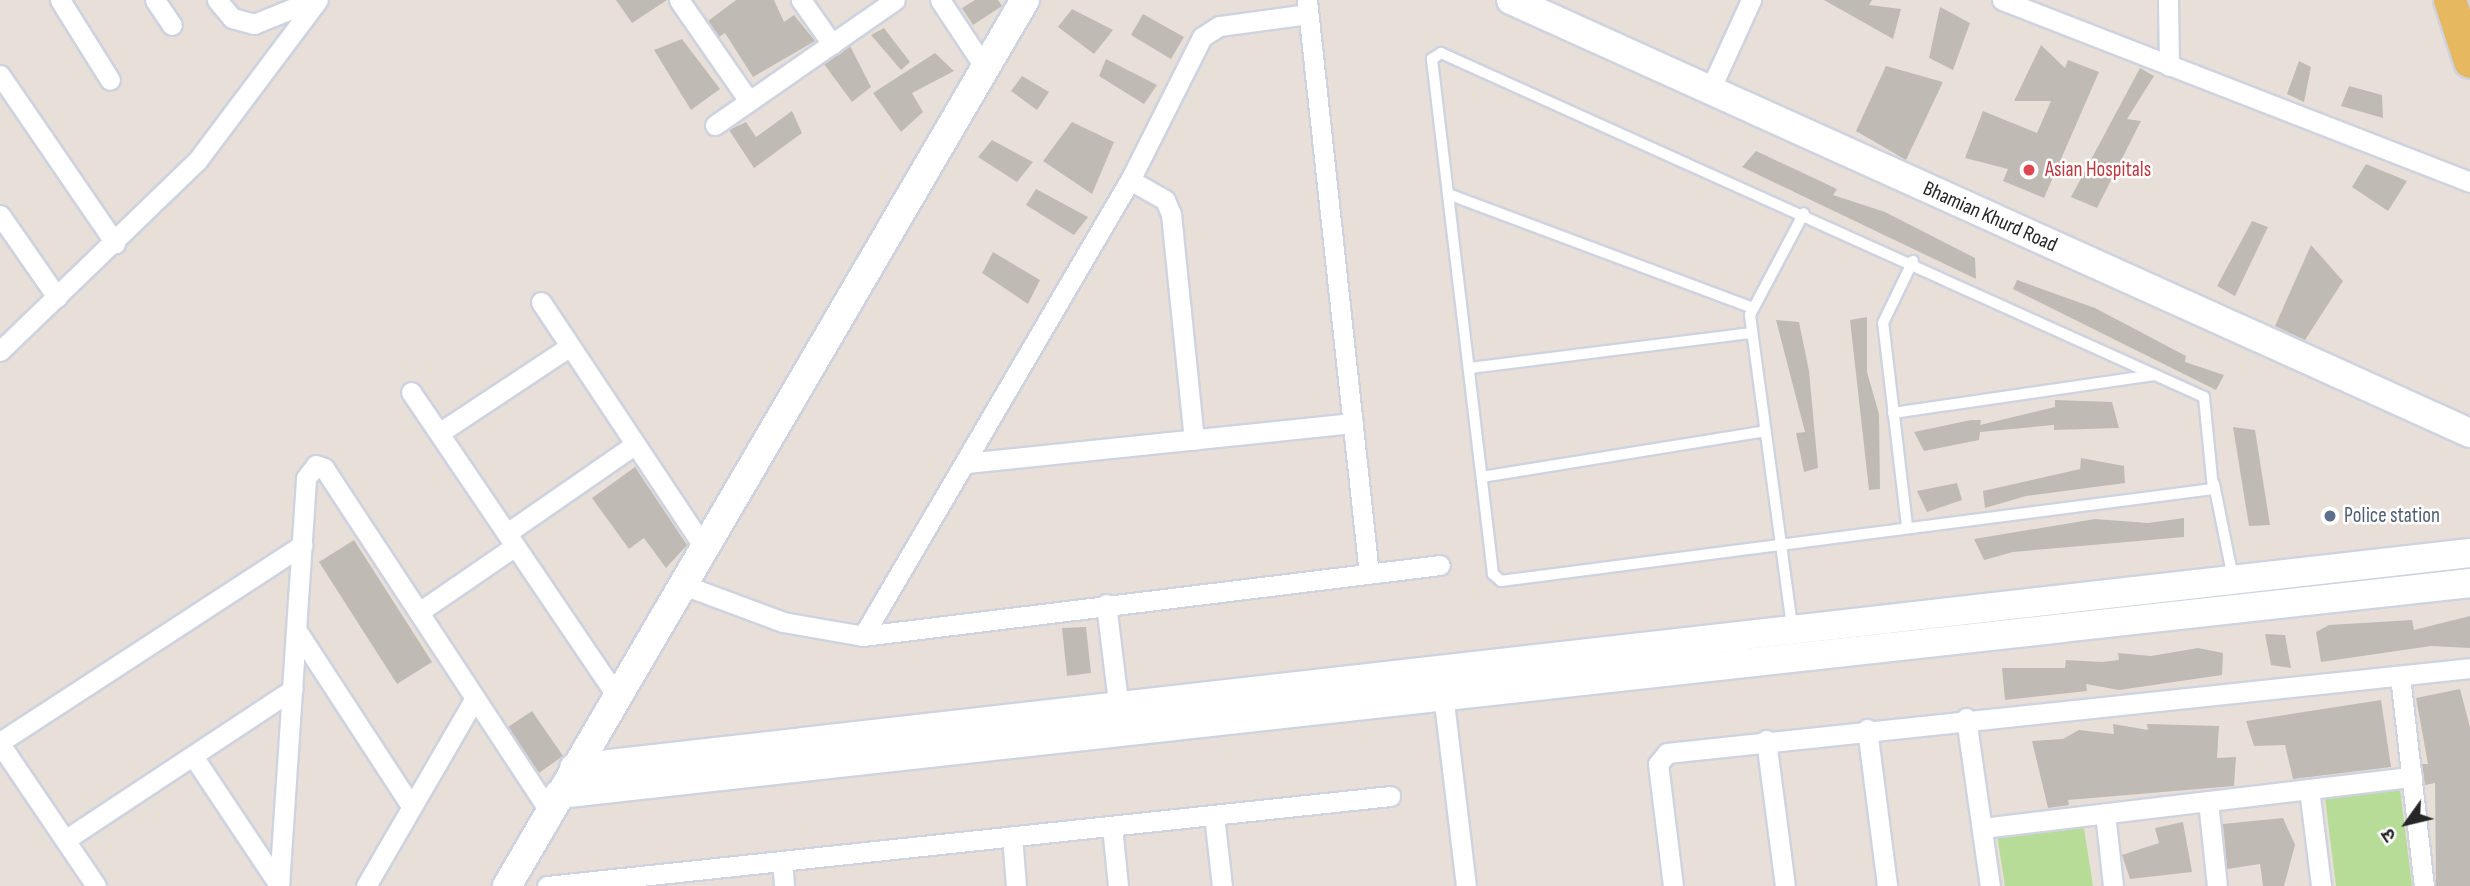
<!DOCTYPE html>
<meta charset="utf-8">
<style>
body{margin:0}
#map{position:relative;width:2470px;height:886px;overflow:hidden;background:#e8e0d8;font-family:"Sofia Sans Condensed","Noto Sans Devanagari",sans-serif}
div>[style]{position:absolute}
.green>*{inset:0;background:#b6dc98}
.building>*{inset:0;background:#c0bab5}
.roads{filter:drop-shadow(2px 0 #ced3df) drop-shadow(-2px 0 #ced3df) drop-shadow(0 2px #ced3df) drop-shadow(0 -2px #ced3df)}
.lane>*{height:10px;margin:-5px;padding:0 5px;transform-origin:5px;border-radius:5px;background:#fff}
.street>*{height:19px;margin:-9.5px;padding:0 9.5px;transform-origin:9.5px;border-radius:9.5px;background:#fff}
.secondary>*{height:28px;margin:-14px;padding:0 14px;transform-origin:14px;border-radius:14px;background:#fff}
.primary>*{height:32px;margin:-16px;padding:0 16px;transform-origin:16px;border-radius:16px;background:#e6b860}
.dots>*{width:19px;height:19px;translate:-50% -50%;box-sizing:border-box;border:4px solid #fff;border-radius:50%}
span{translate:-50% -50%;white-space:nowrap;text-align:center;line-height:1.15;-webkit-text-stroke:5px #fff;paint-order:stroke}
.health-label{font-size:21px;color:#be3a42}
.left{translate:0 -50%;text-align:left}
.street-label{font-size:21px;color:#262626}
.service-label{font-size:21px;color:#4e5e75}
.north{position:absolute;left:2372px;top:788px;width:70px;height:70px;-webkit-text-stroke:5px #fff;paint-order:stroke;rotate:236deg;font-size:19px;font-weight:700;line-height:28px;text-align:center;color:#262626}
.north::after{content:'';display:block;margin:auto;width:24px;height:32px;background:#262626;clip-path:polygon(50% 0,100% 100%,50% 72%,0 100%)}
</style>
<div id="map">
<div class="green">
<div style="clip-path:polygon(2400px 789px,2412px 886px,2336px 886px,2325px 798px)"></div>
<div style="clip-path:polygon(2083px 822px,2093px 886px,2005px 886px,1997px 835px)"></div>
</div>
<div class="building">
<div style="clip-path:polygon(616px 0,667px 0,632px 23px)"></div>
<div style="clip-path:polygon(736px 0,774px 0,784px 22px,794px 15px,815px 41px,753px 77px,725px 33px,719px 37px,708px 21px)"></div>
<div style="clip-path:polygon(975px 0,998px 0,1002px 6px,973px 25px,962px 8px)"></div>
<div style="clip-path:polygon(1824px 0,1872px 0,1869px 5px,1901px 9px,1893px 39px)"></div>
<div style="clip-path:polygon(1940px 7px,1970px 23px,1953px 70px,1929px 58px)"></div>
<div style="clip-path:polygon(1072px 9px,1113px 30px,1094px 54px,1058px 27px)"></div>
<div style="clip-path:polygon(1143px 14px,1184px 37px,1171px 59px,1131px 35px)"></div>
<div style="clip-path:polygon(884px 28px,910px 62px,901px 70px,871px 35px)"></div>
<div style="clip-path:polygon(682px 39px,720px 89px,691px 110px,654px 50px)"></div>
<div style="clip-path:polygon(2041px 45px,2065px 68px,2068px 60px,2099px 72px,2044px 198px,2003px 181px,2008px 169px,1965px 158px,1983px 111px,2037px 133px,2051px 101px,2014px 101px)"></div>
<div style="clip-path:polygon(850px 46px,871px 87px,852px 102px,824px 64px)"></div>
<div style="clip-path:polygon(935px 53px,954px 71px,912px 93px,923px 112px,901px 132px,873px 93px)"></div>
<div style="clip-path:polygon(1106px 59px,1157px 85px,1144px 104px,1099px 76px)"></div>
<div style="clip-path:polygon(2299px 61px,2311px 67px,2304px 102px,2287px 94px)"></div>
<div style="clip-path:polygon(1886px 66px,1943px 82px,1906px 160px,1856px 131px)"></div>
<div style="clip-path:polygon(2140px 68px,2154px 76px,2127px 119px,2141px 121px,2097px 208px,2071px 197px)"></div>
<div style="clip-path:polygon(1022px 76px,1049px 92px,1037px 110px,1011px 91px)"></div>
<div style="clip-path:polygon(2349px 86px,2382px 95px,2383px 118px,2341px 106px)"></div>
<div style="clip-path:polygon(792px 111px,802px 133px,754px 168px,729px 130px,746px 122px,756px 137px)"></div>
<div style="clip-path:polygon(1072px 122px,1114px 142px,1092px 194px,1043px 161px)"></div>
<div style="clip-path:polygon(992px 140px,1033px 162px,1017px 182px,978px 157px)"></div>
<div style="clip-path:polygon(1756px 151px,1837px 189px,1833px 195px,1885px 212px,1975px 258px,1976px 279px,1742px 167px)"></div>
<div style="clip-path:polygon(2366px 164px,2407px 181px,2388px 211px,2352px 187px)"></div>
<div style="clip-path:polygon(1036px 189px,1088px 217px,1074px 235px,1026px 205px)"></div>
<div style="clip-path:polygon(2252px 221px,2268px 227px,2235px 296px,2217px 286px)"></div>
<div style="clip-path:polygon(2311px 245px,2343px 281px,2305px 340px,2275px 326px)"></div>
<div style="clip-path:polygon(993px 252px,1040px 280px,1028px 304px,982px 273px)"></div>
<div style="clip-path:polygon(2017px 280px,2095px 308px,2186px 356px,2185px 362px,2224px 375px,2216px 390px,2013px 289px)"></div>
<div style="clip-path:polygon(1867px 317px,1867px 372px,1879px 414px,1880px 489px,1869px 490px,1850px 320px)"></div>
<div style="clip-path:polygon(1776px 320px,1799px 322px,1809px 371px,1818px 468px,1804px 472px,1796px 433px,1805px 432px)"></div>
<div style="clip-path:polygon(2055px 400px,2112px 402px,2119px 428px,2054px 430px,2054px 425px,1980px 432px,1979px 440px,1924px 451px,1914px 432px,1971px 420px,1981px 420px,1980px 425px,2055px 407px)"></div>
<div style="clip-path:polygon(2233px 427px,2255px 430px,2270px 525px,2249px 526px)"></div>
<div style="clip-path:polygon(2081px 458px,2124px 466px,2125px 483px,2026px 496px,1985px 508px,1983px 491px,2080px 469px)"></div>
<div style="clip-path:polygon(635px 467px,687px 545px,666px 568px,644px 538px,629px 549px,592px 498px)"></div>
<div style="clip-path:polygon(1957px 483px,1962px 500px,1927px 512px,1917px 491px)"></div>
<div style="clip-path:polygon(2184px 518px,2184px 537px,2013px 552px,1984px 560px,1974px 539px,2095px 519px,2148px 523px)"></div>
<div style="clip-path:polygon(354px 540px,432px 662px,397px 684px,319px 562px)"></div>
<div style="clip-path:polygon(2470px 616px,2470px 648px,2431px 646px,2321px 662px,2316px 632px,2329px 625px,2412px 620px,2414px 630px)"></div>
<div style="clip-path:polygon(1086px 627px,1091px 673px,1067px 676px,1062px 628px)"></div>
<div style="clip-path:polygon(2265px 634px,2285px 635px,2291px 668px,2271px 665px)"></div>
<div style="clip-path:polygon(2198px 648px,2223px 653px,2222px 675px,2119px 690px,2086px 684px,2087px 691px,2005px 700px,2002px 668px,2065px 668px,2066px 660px,2102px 662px,2119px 660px,2118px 653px,2151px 656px)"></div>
<div style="clip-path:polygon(2460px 689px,2470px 727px,2470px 886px,2436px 886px,2435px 783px,2425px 785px,2422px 764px,2428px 764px,2416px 698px)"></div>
<div style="clip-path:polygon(2381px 700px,2391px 767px,2293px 779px,2285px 745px,2254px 746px,2246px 721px)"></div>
<div style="clip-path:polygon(532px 711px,563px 756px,539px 773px,508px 727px)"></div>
<div style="clip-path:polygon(2113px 724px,2148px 730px,2147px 724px,2219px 726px,2217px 758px,2236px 757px,2234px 786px,2068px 800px,2069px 805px,2048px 808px,2032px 741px,2063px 739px,2079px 730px,2114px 734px)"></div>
<div style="clip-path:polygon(2283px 818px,2295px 845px,2284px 886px,2263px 886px,2260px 864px,2227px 869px,2223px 824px)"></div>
<div style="clip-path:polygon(2183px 822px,2192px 872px,2130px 879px,2122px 855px,2159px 843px,2155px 828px)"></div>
</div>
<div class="roads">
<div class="lane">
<div style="left:1441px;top:53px;width:837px;rotate:24.27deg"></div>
<div style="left:2204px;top:397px;width:92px;rotate:84.4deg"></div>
<div style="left:2213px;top:489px;width:718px;rotate:172.64deg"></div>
<div style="left:1501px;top:581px;width:11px;rotate:-139deg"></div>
<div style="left:1493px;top:574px;width:519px;rotate:-96.76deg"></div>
<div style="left:1432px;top:59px;width:11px;rotate:-34deg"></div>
<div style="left:1448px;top:194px;width:322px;rotate:20.5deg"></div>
<div style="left:1470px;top:368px;width:284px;rotate:-7.1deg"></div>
<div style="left:1893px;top:413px;width:262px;rotate:-8.3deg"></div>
<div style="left:1482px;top:477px;width:287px;rotate:-9.2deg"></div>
<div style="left:2214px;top:484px;width:96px;rotate:78.6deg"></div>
<div style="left:1907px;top:526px;width:204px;rotate:-96.7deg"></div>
<div style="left:1883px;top:323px;width:69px;rotate:-64.2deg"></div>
<div style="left:1792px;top:626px;width:314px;rotate:-97.7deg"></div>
<div style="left:1750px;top:315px;width:115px;rotate:-62.1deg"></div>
</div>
<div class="street">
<div style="left:60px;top:0;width:94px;rotate:58deg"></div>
<div style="left:155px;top:0;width:30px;rotate:56deg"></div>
<div style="left:217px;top:0;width:23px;rotate:50deg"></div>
<div style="left:232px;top:18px;width:23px;rotate:15deg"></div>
<div style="left:254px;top:24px;width:64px;rotate:-22.1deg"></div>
<div style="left:679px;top:0;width:123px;rotate:55.3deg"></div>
<div style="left:801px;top:0;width:54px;rotate:54.8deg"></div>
<div style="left:940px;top:0;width:82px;rotate:56.5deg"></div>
<div style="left:1307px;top:0;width:577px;rotate:83.84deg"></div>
<div style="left:2002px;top:0;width:502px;rotate:21.25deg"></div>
<div style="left:2168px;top:0;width:66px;rotate:89.1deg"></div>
<div style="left:1308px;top:14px;width:90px;rotate:172.3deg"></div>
<div style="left:1219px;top:26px;width:20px;rotate:147deg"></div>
<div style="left:1202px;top:37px;width:160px;rotate:116.7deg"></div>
<div style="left:1130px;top:180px;width:528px;rotate:120.35deg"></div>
<div style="left:863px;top:636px;width:581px;rotate:-7.01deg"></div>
<div style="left:0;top:75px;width:204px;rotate:55.6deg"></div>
<div style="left:1710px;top:90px;width:99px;rotate:-65.5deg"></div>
<div style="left:715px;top:125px;width:219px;rotate:-34.8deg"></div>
<div style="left:1130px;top:180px;width:40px;rotate:29.7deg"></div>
<div style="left:1165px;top:200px;width:15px;rotate:67deg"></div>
<div style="left:1171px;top:214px;width:227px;rotate:84.2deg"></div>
<div style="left:0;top:215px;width:100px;rotate:55.2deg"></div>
<div style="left:541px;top:302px;width:293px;rotate:56.4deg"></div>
<div style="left:0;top:351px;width:274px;rotate:-44deg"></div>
<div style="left:197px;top:161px;width:201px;rotate:-53.1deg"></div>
<div style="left:411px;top:392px;width:366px;rotate:55.9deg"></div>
<div style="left:439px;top:433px;width:156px;rotate:-33.5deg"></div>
<div style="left:966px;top:463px;width:389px;rotate:-5.9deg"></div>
<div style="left:507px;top:533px;width:155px;rotate:-34.7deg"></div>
<div style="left:681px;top:584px;width:109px;rotate:20.4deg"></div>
<div style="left:783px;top:622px;width:81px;rotate:9.9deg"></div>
<div style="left:1106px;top:604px;width:115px;rotate:83deg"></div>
<div style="left:419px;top:612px;width:116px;rotate:-34.5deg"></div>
<div style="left:297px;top:631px;width:209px;rotate:56.9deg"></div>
<div style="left:2400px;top:676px;width:211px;rotate:83.5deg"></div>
<div style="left:1442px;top:685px;width:202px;rotate:83.2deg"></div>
<div style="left:1966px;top:718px;width:170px;rotate:81.9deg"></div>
<div style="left:1867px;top:729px;width:158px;rotate:82.7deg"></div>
<div style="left:1766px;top:740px;width:147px;rotate:82.6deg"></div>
<div style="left:0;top:742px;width:361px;rotate:-33.1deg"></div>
<div style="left:0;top:744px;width:171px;rotate:55.9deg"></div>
<div style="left:193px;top:756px;width:155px;rotate:56.3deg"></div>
<div style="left:2309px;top:789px;width:98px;rotate:82.9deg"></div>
<div style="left:2208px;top:801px;width:85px;rotate:84deg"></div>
<div style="left:2105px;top:813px;width:73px;rotate:83.7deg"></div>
<div style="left:1214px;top:815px;width:71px;rotate:83.6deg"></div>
<div style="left:1112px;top:826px;width:60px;rotate:84.3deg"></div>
<div style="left:1982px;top:828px;width:433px;rotate:-6.8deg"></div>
<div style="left:1012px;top:836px;width:50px;rotate:85.4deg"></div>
<div style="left:65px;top:840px;width:273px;rotate:-33.5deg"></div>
<div style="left:782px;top:861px;width:25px;rotate:85deg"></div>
<div style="left:279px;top:886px;width:409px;rotate:-86.2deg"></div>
<div style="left:306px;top:478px;width:16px;rotate:-52deg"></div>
<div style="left:316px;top:465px;width:9px;rotate:21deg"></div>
<div style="left:324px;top:468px;width:410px;rotate:56.7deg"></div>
<div style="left:366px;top:886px;width:217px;rotate:-59.9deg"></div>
<div style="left:547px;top:886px;width:848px;rotate:-6.09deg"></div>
<div style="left:1673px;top:886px;width:123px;rotate:-97deg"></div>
<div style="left:1658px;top:764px;width:14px;rotate:-51deg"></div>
<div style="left:1667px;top:753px;width:807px;rotate:-6.04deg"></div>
</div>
<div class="secondary">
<div style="left:1511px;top:0;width:1052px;rotate:24.3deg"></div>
<div style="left:574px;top:768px;width:1908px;rotate:-6.47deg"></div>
<div style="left:559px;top:794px;width:1923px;rotate:-6.3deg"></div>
<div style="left:507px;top:886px;width:1026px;rotate:-59.69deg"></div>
</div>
<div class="primary">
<div style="left:2450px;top:0;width:65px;rotate:72.1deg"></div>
</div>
</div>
<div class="dots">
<div style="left:2029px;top:170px;background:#e0444e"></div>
<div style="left:2330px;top:516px;background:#5c6f8a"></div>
</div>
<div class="health-label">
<span class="left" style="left:2045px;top:170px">Asian Hospitals</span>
</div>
<div class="street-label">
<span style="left:1990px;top:217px;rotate:24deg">Bhamian Khurd Road</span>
</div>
<div class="service-label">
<span class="left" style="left:2344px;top:516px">Police station</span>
</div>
<div class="north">उ</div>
</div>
